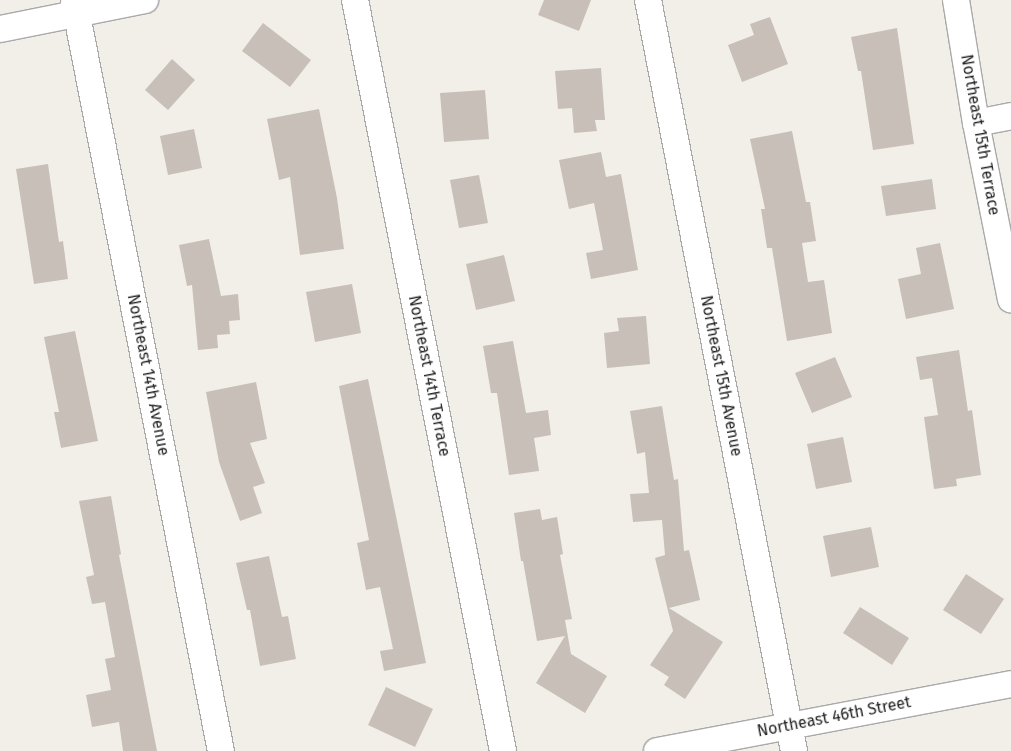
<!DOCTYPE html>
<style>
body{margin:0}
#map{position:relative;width:1011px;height:751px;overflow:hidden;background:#f2efe9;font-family:"Fira Sans",sans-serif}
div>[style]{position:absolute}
.building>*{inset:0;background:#c7bfb8}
.roads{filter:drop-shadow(1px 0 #a9a9a9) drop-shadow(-1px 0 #a9a9a9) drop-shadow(0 1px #a9a9a9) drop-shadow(0 -1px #a9a9a9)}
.minor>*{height:26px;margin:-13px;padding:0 13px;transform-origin:13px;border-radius:13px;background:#fff}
span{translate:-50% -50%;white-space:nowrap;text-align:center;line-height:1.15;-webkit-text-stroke:4px #fff;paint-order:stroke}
.street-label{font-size:16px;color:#222}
</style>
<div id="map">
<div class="building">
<div style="clip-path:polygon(544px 0,591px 0,579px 31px,538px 15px)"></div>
<div style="clip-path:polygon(770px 17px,788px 64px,742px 82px,728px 45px,754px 35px,750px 24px)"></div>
<div style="clip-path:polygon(263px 23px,311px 60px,290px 87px,242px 51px)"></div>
<div style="clip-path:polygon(897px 28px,914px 144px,873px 150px,861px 71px,858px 71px,851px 37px)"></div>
<div style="clip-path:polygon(172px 59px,195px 80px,168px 110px,145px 90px)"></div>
<div style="clip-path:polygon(601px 68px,605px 120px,595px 120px,597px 131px,574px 133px,572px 108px,558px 109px,555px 71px)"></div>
<div style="clip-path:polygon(485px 90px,489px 139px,444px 142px,440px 93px)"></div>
<div style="clip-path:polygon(319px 109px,337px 198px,344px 249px,300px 255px,290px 177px,279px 180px,267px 119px)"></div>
<div style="clip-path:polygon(194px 129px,202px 168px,168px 175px,160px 136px)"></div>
<div style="clip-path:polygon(792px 131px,806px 202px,810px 202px,816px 241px,802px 243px,808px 282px,824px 280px,832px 333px,787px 341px,772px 248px,767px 248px,761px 209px,765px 209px,750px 139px)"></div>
<div style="clip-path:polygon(601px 152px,606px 177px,621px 174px,638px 270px,591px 279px,586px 253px,603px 250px,594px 203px,569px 209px,559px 160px)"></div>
<div style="clip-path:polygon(48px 164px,59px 242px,63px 241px,68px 279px,34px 284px,16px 169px)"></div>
<div style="clip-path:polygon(479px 175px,488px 223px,459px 228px,450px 180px)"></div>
<div style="clip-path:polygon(932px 179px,936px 209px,886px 216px,881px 186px)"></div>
<div style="clip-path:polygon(209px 239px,221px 296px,238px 294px,240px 320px,229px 321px,230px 334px,217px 335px,218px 348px,198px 350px,192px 285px,187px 286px,179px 245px)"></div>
<div style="clip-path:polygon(940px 243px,954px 309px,906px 319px,898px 279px,921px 274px,916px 248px)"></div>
<div style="clip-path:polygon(504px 255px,515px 301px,476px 310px,466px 264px)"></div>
<div style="clip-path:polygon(352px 284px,361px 333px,315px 342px,306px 292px)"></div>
<div style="clip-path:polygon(646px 316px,650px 364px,607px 368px,604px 333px,619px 331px,617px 318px)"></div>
<div style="clip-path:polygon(75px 331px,98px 441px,61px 448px,54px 412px,59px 412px,44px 337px)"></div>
<div style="clip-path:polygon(513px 341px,526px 413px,548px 410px,551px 435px,534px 438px,539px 471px,509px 475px,497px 393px,491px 393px,483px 346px)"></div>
<div style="clip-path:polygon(959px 350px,968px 411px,972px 410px,981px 475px,956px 479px,957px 486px,934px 489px,924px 417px,938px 415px,932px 378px,920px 380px,916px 357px)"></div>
<div style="clip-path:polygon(835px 357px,852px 397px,812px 413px,795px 373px)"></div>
<div style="clip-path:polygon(368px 379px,426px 663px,384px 671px,380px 651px,393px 649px,380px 587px,366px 590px,357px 543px,369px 540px,339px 386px)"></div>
<div style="clip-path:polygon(256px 382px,267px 439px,250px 443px,265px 483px,253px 487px,262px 513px,240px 521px,219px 462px,206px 392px)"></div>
<div style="clip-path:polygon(662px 406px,674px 480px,678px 479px,684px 551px,689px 550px,700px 600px,669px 608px,723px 642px,685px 699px,664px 685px,669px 677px,650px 665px,673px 631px,655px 558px,665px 555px,662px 520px,633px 522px,630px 494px,649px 493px,645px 452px,637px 454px,630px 411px)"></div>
<div style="clip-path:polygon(843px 437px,852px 482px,816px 489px,807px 444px)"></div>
<div style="clip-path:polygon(111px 496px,121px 554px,119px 555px,157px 751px,123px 751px,119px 722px,92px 727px,86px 695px,111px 690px,105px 659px,115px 657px,105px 602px,92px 604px,86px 577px,94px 575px,79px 501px)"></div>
<div style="clip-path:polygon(540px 509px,542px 520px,557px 517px,563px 554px,560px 555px,572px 619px,565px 620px,571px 654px,607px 676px,585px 713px,536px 683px,565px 636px,537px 641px,523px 561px,521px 561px,514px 513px)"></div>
<div style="clip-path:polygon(871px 527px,879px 567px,831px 577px,823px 536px)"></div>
<div style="clip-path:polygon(269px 556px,282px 617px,288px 616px,296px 659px,260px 666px,250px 610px,247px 610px,236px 563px)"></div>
<div style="clip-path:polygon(966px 574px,1004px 599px,981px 634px,943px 610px)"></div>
<div style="clip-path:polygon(860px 607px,909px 638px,892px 665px,843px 633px)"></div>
<div style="clip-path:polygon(386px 687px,433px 709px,415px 747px,368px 725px)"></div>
</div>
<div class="roads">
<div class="minor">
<div style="left:74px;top:0;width:765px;rotate:78.93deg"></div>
<div style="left:355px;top:0;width:765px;rotate:78.85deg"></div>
<div style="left:648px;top:0;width:765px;rotate:79deg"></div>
<div style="left:956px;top:0;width:125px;rotate:80.8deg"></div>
<div style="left:976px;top:123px;width:180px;rotate:78.8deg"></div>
<div style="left:0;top:29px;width:148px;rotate:-11.3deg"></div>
<div style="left:976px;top:123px;width:36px;rotate:-11deg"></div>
<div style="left:657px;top:751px;width:360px;rotate:-10.7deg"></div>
</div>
</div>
<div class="street-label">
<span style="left:980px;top:135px;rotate:80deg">Northeast 15th Terrace</span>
<span style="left:148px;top:375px;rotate:79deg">Northeast 14th Avenue</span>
<span style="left:429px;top:376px;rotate:79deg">Northeast 14th Terrace</span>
<span style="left:721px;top:376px;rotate:79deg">Northeast 15th Avenue</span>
<span style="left:834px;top:717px;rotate:-11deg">Northeast 46th Street</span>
</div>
</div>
